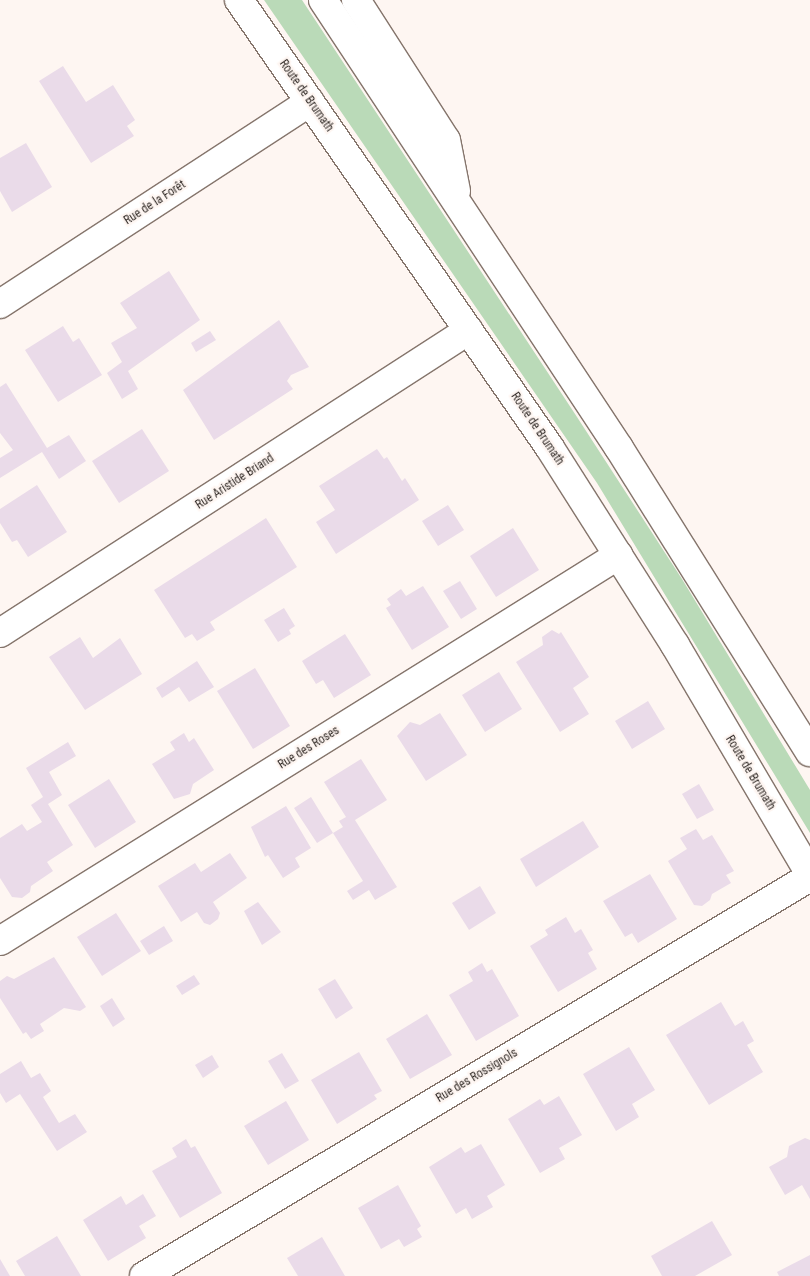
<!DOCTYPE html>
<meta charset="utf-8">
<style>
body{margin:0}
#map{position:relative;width:810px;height:1276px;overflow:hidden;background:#fef6f2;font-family:"Roboto Condensed",sans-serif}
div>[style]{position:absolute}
.green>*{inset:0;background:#badab8}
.building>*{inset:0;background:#eadbe9}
.roads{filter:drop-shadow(1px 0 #85756c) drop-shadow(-1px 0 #85756c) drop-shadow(0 1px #85756c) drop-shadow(0 -1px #85756c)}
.minor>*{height:28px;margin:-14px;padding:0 14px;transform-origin:14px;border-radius:14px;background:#fff}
.secondary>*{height:28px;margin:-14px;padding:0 14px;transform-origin:14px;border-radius:14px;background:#fff}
span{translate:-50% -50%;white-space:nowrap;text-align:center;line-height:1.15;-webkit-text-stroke:4.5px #fef6f2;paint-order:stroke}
.street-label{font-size:12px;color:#302925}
</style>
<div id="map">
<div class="green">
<div style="clip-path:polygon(264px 0,302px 0,577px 417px,682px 579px,810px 790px,810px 833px,597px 483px)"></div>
</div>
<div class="building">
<div style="clip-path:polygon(63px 66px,86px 102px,113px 85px,135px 120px,127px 126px,134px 136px,91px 163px,39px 81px)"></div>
<div style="clip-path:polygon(26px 143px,52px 187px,12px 212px,0 191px,0 158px)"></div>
<div style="clip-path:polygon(169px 271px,200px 320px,128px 371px,138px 389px,122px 399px,107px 373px,122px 362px,111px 343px,137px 328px,120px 303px)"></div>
<div style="clip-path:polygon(279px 320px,309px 367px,291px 375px,287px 381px,293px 389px,214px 440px,183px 390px)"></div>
<div style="clip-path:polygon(63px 326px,73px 342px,79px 338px,102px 375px,58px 402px,25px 350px)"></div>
<div style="clip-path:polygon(210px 331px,216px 340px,196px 352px,191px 343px)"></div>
<div style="clip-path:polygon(6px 383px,47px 448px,69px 435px,86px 461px,59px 479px,42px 452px,0 478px,0 458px,13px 450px,0 433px,0 387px)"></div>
<div style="clip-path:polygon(142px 429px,169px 471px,119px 503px,92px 461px)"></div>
<div style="clip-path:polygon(377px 449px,384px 459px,387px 457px,402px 481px,405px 478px,419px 500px,336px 554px,316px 522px,335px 510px,319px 486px)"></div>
<div style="clip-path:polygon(37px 485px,67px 532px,28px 557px,17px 540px,12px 542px,0 523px,0 509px)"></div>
<div style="clip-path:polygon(448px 505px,464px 530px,438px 546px,422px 521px)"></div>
<div style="clip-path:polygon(266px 518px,297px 567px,210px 622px,215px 630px,197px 641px,192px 634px,185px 638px,154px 590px)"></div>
<div style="clip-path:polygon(513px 528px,539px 570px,496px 597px,470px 556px)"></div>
<div style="clip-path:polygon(460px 581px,477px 609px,461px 619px,443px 591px)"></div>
<div style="clip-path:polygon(423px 586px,449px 627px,412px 650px,386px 608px,391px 605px,387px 599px,401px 589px,406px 596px)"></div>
<div style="clip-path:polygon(284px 608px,295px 626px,289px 630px,291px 634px,278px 642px,264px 620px)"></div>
<div style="clip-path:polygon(552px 630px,559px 634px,561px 632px,589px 677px,573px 688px,589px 714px,560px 732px,516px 662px,543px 645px,542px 637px)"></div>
<div style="clip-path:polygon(345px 634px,371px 675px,334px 698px,323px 680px,316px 684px,302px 661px)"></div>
<div style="clip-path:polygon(80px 637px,93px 658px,120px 638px,142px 674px,85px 710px,49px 657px)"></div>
<div style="clip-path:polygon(197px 661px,214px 687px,189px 702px,179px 687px,162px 698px,156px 688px)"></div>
<div style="clip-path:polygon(255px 668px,290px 726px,253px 749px,217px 691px)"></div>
<div style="clip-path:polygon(499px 672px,522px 709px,485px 732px,462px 695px)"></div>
<div style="clip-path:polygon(648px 701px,665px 729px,632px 749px,615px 721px)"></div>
<div style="clip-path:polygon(440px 713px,467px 755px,426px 781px,397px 736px,410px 722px,420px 725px)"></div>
<div style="clip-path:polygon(184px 733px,189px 742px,194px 738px,214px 770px,193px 784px,190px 794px,174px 799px,152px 764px,175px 750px,170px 742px)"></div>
<div style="clip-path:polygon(68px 742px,76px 756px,49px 772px,62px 795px,48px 804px,73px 845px,47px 862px,53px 871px,31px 886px,30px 892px,22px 898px,12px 897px,0 878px,0 838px,22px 824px,27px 831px,42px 822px,31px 805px,43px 797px,26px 768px)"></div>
<div style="clip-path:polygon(361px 759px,387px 800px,355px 820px,397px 887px,375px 900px,369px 890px,353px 900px,347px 891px,363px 881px,333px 833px,317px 843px,294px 808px,311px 797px,333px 833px,343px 827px,339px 821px,346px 817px,324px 782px)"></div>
<div style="clip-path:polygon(109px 779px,136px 822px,95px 848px,68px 805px)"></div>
<div style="clip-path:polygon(699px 784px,714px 810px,697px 819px,682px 794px)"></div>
<div style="clip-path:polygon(286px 806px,311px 848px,295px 858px,300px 867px,283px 878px,268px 855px,265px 857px,251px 827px)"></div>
<div style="clip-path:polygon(583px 821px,599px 847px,536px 887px,520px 859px)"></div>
<div style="clip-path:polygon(696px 829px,703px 840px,712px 835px,734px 871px,726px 875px,731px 883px,712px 894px,710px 900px,702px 906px,694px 905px,668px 861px,687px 849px,680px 838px)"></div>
<div style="clip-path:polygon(230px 853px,247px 878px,213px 902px,220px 913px,218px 919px,210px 925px,204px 923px,197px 912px,181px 922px,158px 886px,195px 863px,201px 872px)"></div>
<div style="clip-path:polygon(650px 874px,677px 919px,638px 943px,632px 933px,625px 937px,603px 901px)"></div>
<div style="clip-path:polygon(480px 886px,496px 913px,469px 930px,452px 903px)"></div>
<div style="clip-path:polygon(258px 902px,281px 932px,262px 945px,244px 911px)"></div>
<div style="clip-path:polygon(116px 913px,141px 951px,102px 976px,77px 937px)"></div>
<div style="clip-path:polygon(566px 917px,575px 933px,581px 929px,593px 950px,588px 953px,597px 969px,558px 992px,530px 946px,548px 935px,545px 930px)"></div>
<div style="clip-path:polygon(164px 926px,173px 941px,149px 955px,140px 941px)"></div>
<div style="clip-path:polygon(54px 957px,86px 1007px,80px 1011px,64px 1008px,40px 1024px,44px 1031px,31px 1039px,26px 1032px,23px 1034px,0 998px,0 981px,7px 976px,14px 979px)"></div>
<div style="clip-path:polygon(482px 963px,487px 972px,492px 969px,519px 1016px,476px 1041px,449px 995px,473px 981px,468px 972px)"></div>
<div style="clip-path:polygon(194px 975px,200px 984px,182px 995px,176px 986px)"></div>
<div style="clip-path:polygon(335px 979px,353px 1008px,336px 1019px,318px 989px)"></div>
<div style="clip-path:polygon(112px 998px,125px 1019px,113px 1027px,100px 1006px)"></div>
<div style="clip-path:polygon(721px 1002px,735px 1026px,743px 1021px,754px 1041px,747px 1045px,763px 1072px,709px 1105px,666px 1035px)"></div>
<div style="clip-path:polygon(427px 1014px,452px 1055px,410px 1079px,386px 1039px)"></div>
<div style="clip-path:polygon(629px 1047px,655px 1090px,632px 1104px,639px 1117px,616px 1131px,583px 1074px)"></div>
<div style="clip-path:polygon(359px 1052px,382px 1091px,374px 1095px,377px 1099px,337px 1124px,311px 1080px)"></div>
<div style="clip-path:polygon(282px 1053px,299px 1081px,285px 1089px,268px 1061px)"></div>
<div style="clip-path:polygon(212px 1055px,219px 1067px,203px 1078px,195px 1065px)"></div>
<div style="clip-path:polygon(21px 1061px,31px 1078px,40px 1073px,51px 1091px,43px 1097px,59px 1123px,75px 1114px,87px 1132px,57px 1151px,20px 1094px,6px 1103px,0 1093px,0 1074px)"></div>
<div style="clip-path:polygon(559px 1096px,582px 1135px,559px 1148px,565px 1159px,540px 1173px,508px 1119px,540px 1099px,544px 1105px)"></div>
<div style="clip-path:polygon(286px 1101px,309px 1140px,268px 1165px,244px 1126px)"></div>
<div style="clip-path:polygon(805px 1138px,810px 1140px,810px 1199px,802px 1185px,785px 1195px,769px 1167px,787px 1157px,789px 1146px)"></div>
<div style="clip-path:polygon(186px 1139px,191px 1148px,195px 1146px,222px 1193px,180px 1218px,152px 1171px,177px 1157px,172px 1148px)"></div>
<div style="clip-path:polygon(481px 1144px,505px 1185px,487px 1196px,493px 1207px,472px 1219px,466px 1208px,456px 1214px,429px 1167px,461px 1147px,465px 1153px)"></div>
<div style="clip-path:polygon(398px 1185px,421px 1226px,417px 1229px,422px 1237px,404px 1247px,399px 1239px,381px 1249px,358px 1208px)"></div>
<div style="clip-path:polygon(143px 1194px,156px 1216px,139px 1226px,146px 1238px,108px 1261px,83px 1220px,121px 1196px,126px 1205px)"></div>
<div style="clip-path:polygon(712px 1221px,732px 1255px,695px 1276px,662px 1276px,651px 1256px)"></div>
<div style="clip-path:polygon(57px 1236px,81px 1276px,25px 1276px,16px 1261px)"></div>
<div style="clip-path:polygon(322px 1237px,345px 1276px,298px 1276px,287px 1258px)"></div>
<div style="clip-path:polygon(810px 1255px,810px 1276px,779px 1276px,777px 1272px)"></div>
<div style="clip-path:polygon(0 1259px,10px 1276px,0 1276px)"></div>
</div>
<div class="roads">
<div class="minor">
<div style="left:0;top:304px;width:370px;rotate:-33.1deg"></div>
<div style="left:0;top:633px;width:558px;rotate:-32.86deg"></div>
<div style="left:0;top:941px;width:729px;rotate:-31.95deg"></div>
<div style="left:144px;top:1276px;width:776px;rotate:-30.93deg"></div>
</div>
<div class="secondary">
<div style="left:239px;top:0;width:545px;rotate:55.23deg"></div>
<div style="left:550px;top:448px;width:233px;rotate:57.6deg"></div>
<div style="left:675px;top:645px;width:266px;rotate:59.5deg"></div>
<div style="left:323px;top:0;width:537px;rotate:56.55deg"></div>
<div style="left:619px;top:448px;width:359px;rotate:57.9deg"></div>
<div style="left:356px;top:0;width:166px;rotate:57.3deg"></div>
<div style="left:446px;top:140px;width:52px;rotate:78.9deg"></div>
</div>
</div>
<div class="street-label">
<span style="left:306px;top:96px;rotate:55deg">Route de Brumath</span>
<span style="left:155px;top:203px;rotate:-33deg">Rue de la Forêt</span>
<span style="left:537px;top:429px;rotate:56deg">Route de Brumath</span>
<span style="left:235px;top:482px;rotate:-33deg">Rue Aristide Briand</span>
<span style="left:309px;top:748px;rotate:-32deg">Rue des Roses</span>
<span style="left:750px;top:773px;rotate:59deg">Route de Brumath</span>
<span style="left:477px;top:1076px;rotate:-31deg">Rue des Rossignols</span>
</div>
</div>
